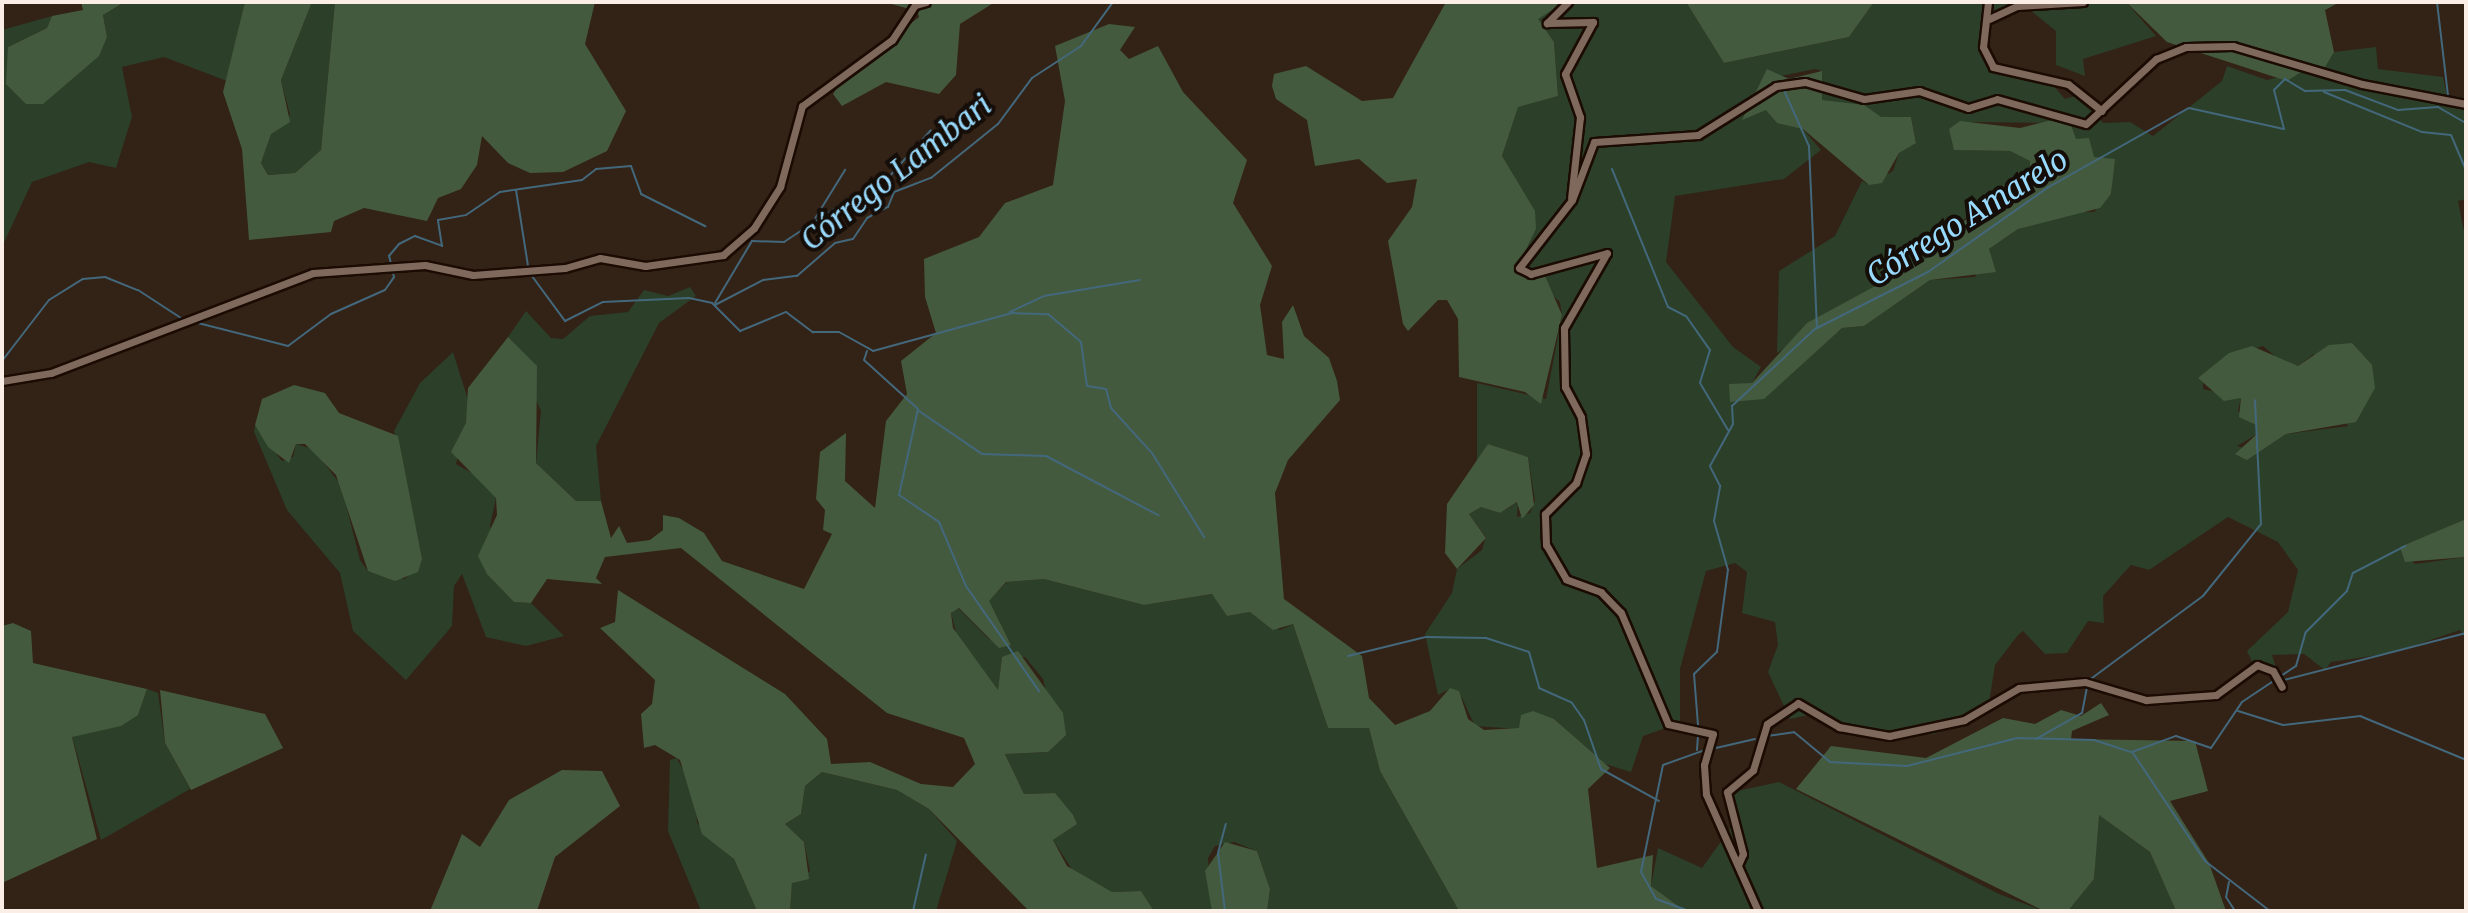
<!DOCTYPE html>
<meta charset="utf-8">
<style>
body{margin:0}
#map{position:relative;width:2468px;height:913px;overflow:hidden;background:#332216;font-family:Merriweather,serif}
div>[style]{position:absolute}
.green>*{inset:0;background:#2c3f28}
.forest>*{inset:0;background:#445a3e}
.stream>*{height:2px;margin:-1px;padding:0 1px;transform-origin:1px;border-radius:1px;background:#43687c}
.roads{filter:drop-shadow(2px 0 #1b0b02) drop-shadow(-2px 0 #1b0b02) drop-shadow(0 2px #1b0b02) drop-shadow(0 -2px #1b0b02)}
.minor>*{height:7px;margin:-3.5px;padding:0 3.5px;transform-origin:3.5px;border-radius:3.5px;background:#7f695c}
span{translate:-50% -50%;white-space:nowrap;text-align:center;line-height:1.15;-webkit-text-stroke:8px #150d08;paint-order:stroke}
.water-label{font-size:30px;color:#98dafd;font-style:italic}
.frame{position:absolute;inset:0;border:4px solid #fbeee7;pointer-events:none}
</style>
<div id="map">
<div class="green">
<div style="clip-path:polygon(126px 2px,245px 2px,227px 81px,164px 57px,122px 67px,132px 117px,116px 168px,89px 162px,32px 182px,2px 247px,2px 30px,52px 16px,47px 28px,8px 47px,55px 93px,107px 37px,103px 15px)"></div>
<div style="clip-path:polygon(312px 2px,335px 2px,321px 150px,295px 173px,268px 175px,261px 163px,271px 133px,290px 115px,281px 80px)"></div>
<div style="clip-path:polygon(evenodd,1565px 2px,1686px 2px,1724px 63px,1849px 37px,1874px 2px,2126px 2px,2156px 36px,2083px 59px,2085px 76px,2056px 65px,2056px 31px,2025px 6px,1996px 16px,1984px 44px,1989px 60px,2007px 73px,2051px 83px,2065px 99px,2082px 94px,2103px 123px,2130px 122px,2153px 136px,2222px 81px,2227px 66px,2267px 80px,2307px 70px,2334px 52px,2376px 47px,2378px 69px,2443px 77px,2447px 95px,2466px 98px,2466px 199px,2458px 201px,2466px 241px,2466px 519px,2400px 548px,2415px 564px,2466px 557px,2466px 640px,2460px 630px,2392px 653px,2331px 662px,2325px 670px,2304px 654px,2272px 655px,2280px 680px,2255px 668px,2247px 651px,2288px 612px,2298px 570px,2278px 542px,2228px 517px,2149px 570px,2131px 565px,2103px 596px,2104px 623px,2088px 621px,2067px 653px,2045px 654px,2023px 631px,2018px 635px,1995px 665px,1987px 715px,1934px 734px,1876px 740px,1843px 731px,1817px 713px,1790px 719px,1768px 672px,1778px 645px,1775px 622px,1742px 613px,1747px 572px,1735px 563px,1706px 571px,1680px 669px,1680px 723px,1643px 736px,1631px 772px,1605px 764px,1554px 719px,1519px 729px,1475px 726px,1462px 698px,1450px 689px,1438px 695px,1425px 634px,1452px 593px,1457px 569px,1482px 550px,1486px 537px,1469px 514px,1481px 507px,1500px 513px,1518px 502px,1517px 517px,1530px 513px,1535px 501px,1528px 457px,1488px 444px,1477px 462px,1477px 383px,1546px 399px,1562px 315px,1560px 302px,1519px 264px,1536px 229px,1502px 156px,1518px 106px,1558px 96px,1554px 42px,1537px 19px,1565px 2px,1815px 69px,1822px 71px,1822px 100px,1881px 117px,1911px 117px,1916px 142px,1899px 153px,1893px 171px,1869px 185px,1862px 181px,1835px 236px,1779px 271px,1777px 353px,1941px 251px,1950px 230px,2030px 170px,2030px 161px,2010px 151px,1962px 150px,1971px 122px,2059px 123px,2094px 157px,2113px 164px,2111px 194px,2094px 212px,2065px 212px,2018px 229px,1989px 249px,1975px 277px,1930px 280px,1864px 326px,1842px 328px,1775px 386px,1727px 388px,1752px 383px,1761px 367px,1733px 347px,1666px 262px,1675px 196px,1784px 179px,1821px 150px,1803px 129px,1766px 110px,1781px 76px,1815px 69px,1565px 2px,2263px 346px,2284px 364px,2298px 366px,2314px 354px,2348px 426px,2286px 434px,2258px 452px,2237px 446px,2257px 434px,2256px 425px,2238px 411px,2241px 398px,2203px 389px,2203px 376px,2225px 357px,2263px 346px)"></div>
<div style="clip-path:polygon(690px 287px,696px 296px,659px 323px,596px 446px,601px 501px,576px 501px,536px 463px,541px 411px,508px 337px,526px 311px,551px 338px,563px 339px,590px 316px,628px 312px,644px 290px,668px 296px)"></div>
<div style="clip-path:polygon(453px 352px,470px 406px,456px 464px,486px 481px,496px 498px,490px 526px,514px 602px,531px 603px,564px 636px,526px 646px,486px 637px,462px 574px,454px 586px,452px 626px,406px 680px,353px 631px,340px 573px,287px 510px,254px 432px,255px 425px,282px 461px,293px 457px,296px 444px,313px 449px,341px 485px,360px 560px,368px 571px,405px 579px,422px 559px,394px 431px,420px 383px)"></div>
<div style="clip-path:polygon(1044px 579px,1144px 605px,1213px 594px,1227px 616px,1250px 612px,1280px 630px,1293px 624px,1328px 728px,1369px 728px,1380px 771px,1459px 911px,1267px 911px,1270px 889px,1257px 851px,1234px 842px,1215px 846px,1208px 858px,1212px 911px,1154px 911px,1141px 891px,1112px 892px,1077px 877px,1053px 840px,1076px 824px,1055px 793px,1024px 794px,1005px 754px,1048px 752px,1058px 739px,1043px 679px,1025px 657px,1002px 657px,998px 691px,958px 640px,951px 613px,958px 608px,989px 639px,1011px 645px,988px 601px,1007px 582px)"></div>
<div style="clip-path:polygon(147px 689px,158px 693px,165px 743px,190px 789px,101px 840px,72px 736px,138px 715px)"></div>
<div style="clip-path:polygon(677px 758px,696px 796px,697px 823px,734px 859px,757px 911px,701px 911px,668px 831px,670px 760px)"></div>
<div style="clip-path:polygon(822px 772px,897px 790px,929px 809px,957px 841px,936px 911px,790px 911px,792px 883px,810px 871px,804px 842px,785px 824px,801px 814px,805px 786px)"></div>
<div style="clip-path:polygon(1779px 782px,1999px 894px,2044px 911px,1685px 911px,1651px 886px,1658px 848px,1702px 868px,1732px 826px,1727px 802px,1737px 791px)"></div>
<div style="clip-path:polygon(2098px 814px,2150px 852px,2176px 911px,2068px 911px,2094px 879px)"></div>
</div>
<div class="forest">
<div style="clip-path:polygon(81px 2px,125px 2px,103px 15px,107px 37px,99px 56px,43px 104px,26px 104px,6px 84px,8px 47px,47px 28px,52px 16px,83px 10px)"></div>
<div style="clip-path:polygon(245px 2px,312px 2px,281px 80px,290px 122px,271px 134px,261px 163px,268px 175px,295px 173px,321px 150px,335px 2px,595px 2px,585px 44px,626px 111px,607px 151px,563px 172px,530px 173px,508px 163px,482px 136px,477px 165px,461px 189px,438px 198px,427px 221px,364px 208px,334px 221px,331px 232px,249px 240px,242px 149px,223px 92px)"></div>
<div style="clip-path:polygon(884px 2px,995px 2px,960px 24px,956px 75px,939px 94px,886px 82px,842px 106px,833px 94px,845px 76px,919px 17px,917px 11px)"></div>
<div style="clip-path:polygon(1446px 2px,1565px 2px,1538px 19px,1554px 42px,1558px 96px,1518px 107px,1502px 156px,1535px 211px,1536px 229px,1519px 264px,1545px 276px,1562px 315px,1541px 404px,1525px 392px,1459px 377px,1458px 319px,1447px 300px,1438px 300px,1408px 331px,1403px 324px,1388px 241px,1412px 207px,1417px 179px,1387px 183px,1359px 159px,1315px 166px,1307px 120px,1276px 99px,1272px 86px,1274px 74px,1306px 66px,1362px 101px,1393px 98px)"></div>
<div style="clip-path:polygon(1686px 2px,1874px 2px,1849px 37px,1724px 63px)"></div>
<div style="clip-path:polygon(2126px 2px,2340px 2px,2325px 10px,2334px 52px,2325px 67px,2312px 65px,2287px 81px,2167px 42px)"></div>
<div style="clip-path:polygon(1109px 24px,1135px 27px,1120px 50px,1129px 59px,1158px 46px,1183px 92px,1247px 160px,1233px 203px,1272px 266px,1260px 305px,1267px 355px,1284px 359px,1282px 322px,1293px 305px,1304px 336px,1329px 358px,1337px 381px,1340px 400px,1288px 460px,1275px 493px,1284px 599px,1362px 656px,1369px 698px,1395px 725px,1430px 711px,1450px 688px,1459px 691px,1468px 719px,1484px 730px,1519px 728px,1521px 715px,1533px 711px,1554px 719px,1610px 768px,1588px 789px,1597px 868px,1653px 855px,1651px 886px,1685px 911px,1459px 911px,1380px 771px,1369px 728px,1328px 728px,1293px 624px,1273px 630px,1250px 612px,1227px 616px,1212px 594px,1144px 605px,1044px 579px,1006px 582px,989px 601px,1011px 645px,999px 648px,959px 608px,951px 613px,953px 628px,998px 690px,1002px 657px,1018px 651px,1063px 713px,1066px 735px,1048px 752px,1005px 754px,1024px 794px,1055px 793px,1073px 815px,1077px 824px,1053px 840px,1067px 866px,1112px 892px,1141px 891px,1154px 911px,1029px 911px,929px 809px,897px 790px,822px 772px,805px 786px,801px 814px,785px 824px,804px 842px,809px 879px,792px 883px,790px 911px,757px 911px,734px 859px,702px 834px,680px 760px,655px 745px,644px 748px,641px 714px,652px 704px,655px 680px,600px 628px,615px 622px,618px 590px,785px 694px,827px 739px,831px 764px,870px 762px,921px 784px,953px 787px,975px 764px,964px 738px,887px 713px,681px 548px,605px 557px,596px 578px,602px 584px,547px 579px,531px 603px,514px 602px,487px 574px,478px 556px,497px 515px,496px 498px,451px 452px,466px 423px,468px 388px,508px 337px,537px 366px,536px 463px,576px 501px,601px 501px,611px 538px,619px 526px,627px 543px,650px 540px,663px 530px,663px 515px,679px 518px,704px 533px,722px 561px,804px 589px,832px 534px,823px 530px,825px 510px,816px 499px,820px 452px,846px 433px,845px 481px,875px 508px,886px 421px,907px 394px,901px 361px,936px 333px,925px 297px,924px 259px,979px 237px,1005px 203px,1053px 185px,1065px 101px,1055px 46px)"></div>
<div style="clip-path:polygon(1767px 69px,1789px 79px,1822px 71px,1822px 100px,1864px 105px,1881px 117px,1911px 117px,1916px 143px,1899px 153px,1882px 183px,1869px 185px,1803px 129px,1777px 123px,1766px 110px,1742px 120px)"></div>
<div style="clip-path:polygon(2052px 120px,2071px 125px,2076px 139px,2089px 138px,2094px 157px,2115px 159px,2111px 194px,2100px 208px,2018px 229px,1989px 249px,1996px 272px,1930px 280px,1864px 326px,1842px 328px,1764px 399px,1730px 402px,1729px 384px,1752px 383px,1807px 323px,1940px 251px,1950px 230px,1983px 209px,2011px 177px,2030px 170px,2030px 161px,2010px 151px,1954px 150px,1949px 129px,1960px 121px,2020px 128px)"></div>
<div style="clip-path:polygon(2352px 343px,2372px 365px,2375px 388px,2356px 422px,2286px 434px,2247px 460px,2235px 454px,2257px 434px,2256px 425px,2239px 417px,2241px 398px,2224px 401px,2198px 378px,2229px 353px,2252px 346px,2298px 366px,2329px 345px)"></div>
<div style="clip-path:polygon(294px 385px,325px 393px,339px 413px,398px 436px,422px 559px,418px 572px,395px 581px,368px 571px,336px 475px,305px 444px,296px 444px,289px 463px,268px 447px,255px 425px,262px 399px)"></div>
<div style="clip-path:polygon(1488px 444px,1528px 457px,1534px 505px,1522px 519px,1517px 502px,1500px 513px,1481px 507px,1469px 514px,1486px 538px,1457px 569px,1445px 553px,1447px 504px)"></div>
<div style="clip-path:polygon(2466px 519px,2466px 557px,2405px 562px,2400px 547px)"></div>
<div style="clip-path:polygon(13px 623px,31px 631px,33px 663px,147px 689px,138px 715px,121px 726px,72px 737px,97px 839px,2px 883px,2px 626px)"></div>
<div style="clip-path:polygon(160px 690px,265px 714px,283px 748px,191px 790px,165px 743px)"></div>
<div style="clip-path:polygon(2101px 703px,2109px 715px,2072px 731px,2071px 739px,2195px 741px,2208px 791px,2170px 801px,2209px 863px,2226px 911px,2176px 911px,2150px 852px,2099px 815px,2094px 879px,2068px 911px,2044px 911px,1796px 789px,1831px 746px,1926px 758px,2003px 718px,2035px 724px,2061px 710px,2081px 716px)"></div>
<div style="clip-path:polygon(562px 770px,602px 771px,620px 806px,555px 857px,537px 911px,430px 911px,462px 834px,480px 847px,509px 800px)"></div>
<div style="clip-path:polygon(1225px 842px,1257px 851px,1270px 889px,1267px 911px,1212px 911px,1205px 871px)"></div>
</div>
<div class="stream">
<div style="left:2437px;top:2px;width:95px;rotate:83.3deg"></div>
<div style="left:1783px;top:88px;width:64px;rotate:65.9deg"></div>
<div style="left:1809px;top:146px;width:181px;rotate:87.5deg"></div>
<div style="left:2324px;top:92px;width:106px;rotate:22.2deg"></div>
<div style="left:2422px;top:132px;width:29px;rotate:6deg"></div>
<div style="left:2451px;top:135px;width:38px;rotate:67deg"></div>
<div style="left:1612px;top:169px;width:149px;rotate:67.9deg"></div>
<div style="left:1668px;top:307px;width:20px;rotate:27deg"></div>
<div style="left:1686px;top:316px;width:42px;rotate:54.8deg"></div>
<div style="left:1710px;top:350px;width:34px;rotate:107deg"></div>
<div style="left:1700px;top:383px;width:55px;rotate:59.2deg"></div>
<div style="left:516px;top:190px;width:77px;rotate:81deg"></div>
<div style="left:811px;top:225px;width:65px;rotate:-58.3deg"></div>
<div style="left:529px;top:272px;width:61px;rotate:53.7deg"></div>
<div style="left:565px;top:321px;width:42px;rotate:-26.6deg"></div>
<div style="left:603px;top:302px;width:86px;rotate:-2.7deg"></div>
<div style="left:689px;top:298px;width:24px;rotate:12deg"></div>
<div style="left:712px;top:303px;width:40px;rotate:45deg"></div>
<div style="left:740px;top:331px;width:50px;rotate:-22.4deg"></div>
<div style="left:786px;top:312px;width:34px;rotate:37deg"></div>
<div style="left:813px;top:332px;width:26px"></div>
<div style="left:839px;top:332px;width:39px;rotate:29deg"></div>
<div style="left:873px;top:351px;width:144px;rotate:-15.3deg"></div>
<div style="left:1012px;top:313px;width:36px;rotate:2deg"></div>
<div style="left:1048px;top:314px;width:43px;rotate:40.3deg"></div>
<div style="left:1081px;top:342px;width:44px;rotate:82.2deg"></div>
<div style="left:1087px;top:386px;width:19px;rotate:9deg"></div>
<div style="left:1106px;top:389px;width:20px;rotate:75deg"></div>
<div style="left:1111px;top:408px;width:61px;rotate:47.7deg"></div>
<div style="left:1152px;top:453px;width:99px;rotate:58.2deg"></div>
<div style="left:715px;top:303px;width:72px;rotate:-59.2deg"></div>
<div style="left:752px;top:241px;width:32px;rotate:2deg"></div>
<div style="left:784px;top:242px;width:67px;rotate:-33.5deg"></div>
<div style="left:840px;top:205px;width:31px;rotate:-13deg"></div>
<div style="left:870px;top:198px;width:91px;rotate:-48.1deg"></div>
<div style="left:715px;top:305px;width:54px;rotate:-27.5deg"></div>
<div style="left:763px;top:280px;width:34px;rotate:-7deg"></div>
<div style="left:797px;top:276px;width:50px;rotate:-41deg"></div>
<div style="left:835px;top:243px;width:18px;rotate:-13deg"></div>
<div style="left:853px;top:239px;width:25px;rotate:-56deg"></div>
<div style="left:867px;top:218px;width:24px;rotate:-28deg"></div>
<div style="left:888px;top:207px;width:16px;rotate:-68deg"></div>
<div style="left:894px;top:192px;width:40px;rotate:-21deg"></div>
<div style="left:931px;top:178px;width:86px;rotate:-38.9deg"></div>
<div style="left:998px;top:124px;width:57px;rotate:-53.5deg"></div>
<div style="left:1032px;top:78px;width:59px;rotate:-33.1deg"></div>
<div style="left:1081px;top:46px;width:54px;rotate:-54deg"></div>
<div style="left:1010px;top:312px;width:38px;rotate:-25deg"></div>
<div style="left:1044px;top:296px;width:97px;rotate:-9.5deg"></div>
<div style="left:194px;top:322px;width:97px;rotate:14.3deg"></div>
<div style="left:288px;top:346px;width:54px;rotate:-36.7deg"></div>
<div style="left:331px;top:314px;width:59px;rotate:-24deg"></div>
<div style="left:385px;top:290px;width:16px;rotate:-55deg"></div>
<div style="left:394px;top:277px;width:22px;rotate:-103deg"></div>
<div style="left:389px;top:256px;width:16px;rotate:-50deg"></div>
<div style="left:399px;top:244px;width:18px;rotate:-27deg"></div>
<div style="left:415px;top:236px;width:29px;rotate:20deg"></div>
<div style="left:442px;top:246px;width:26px;rotate:-99deg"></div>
<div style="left:438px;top:220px;width:28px;rotate:-10deg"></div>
<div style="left:466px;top:215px;width:41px;rotate:-34.1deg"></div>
<div style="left:500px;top:192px;width:83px;rotate:-8.3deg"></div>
<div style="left:582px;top:180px;width:18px;rotate:-38deg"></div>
<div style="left:596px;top:169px;width:35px;rotate:-5deg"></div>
<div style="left:631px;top:166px;width:30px;rotate:70deg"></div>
<div style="left:641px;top:194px;width:72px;rotate:26.6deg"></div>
<div style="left:867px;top:351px;width:9px;rotate:108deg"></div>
<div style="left:864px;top:360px;width:73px;rotate:42.2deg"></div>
<div style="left:918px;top:409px;width:88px;rotate:102.5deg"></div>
<div style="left:899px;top:495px;width:48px;rotate:34deg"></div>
<div style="left:939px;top:522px;width:69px;rotate:67.1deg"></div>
<div style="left:966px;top:586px;width:128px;rotate:55.2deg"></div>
<div style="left:2px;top:361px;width:77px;rotate:-52.4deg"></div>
<div style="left:49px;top:300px;width:40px;rotate:-32deg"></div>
<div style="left:83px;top:279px;width:22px;rotate:-5deg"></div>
<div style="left:105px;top:277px;width:35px;rotate:22deg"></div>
<div style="left:138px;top:290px;width:55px;rotate:33.1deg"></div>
<div style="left:919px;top:411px;width:76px;rotate:34.3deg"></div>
<div style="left:982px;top:454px;width:64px;rotate:1.8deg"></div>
<div style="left:1046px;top:456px;width:127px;rotate:27.8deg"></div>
<div style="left:1348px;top:656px;width:80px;rotate:-13.7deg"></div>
<div style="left:1426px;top:637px;width:60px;rotate:1deg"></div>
<div style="left:1486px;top:638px;width:45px;rotate:18deg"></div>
<div style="left:1529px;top:652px;width:37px;rotate:74deg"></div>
<div style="left:1539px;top:688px;width:36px;rotate:24deg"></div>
<div style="left:1572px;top:703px;width:21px;rotate:55deg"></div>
<div style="left:1584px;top:720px;width:52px;rotate:70.9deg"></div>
<div style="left:1601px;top:769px;width:66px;rotate:28.9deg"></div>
<div style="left:2284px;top:680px;width:188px;rotate:-14.5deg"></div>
<div style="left:2088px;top:681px;width:143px;rotate:-36.5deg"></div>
<div style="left:2203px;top:596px;width:92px;rotate:-51.1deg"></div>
<div style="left:2261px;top:524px;width:124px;rotate:-92.8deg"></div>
<div style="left:2238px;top:711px;width:47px;rotate:17.3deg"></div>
<div style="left:2283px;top:725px;width:78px;rotate:-6.7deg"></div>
<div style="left:2360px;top:716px;width:115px;rotate:22.5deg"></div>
<div style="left:1698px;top:725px;width:51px;rotate:-94.5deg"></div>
<div style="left:1694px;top:674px;width:32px;rotate:-44deg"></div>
<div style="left:1717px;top:652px;width:83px;rotate:-82.4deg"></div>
<div style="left:1728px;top:570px;width:51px;rotate:-105.9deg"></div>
<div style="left:1714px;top:521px;width:36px;rotate:-80deg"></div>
<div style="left:1720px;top:486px;width:22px;rotate:-117deg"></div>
<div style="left:1710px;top:466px;width:48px;rotate:-61.3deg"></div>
<div style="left:1733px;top:424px;width:18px;rotate:-93deg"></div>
<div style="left:1732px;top:406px;width:113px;rotate:-42.9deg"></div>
<div style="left:1815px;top:329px;width:127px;rotate:-26.8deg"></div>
<div style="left:1928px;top:272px;width:146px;rotate:-35.2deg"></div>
<div style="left:2047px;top:188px;width:163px;rotate:-29.4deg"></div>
<div style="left:2189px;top:108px;width:97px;rotate:12.5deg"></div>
<div style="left:2284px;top:129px;width:40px;rotate:-104.4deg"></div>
<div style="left:2274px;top:90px;width:16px;rotate:-45deg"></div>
<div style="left:2285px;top:79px;width:23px;rotate:31deg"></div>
<div style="left:2305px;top:91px;width:40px;rotate:-1.4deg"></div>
<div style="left:2345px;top:90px;width:57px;rotate:20.7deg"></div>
<div style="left:2398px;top:110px;width:40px;rotate:-4.3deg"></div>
<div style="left:2438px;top:107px;width:32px;rotate:30deg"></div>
<div style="left:1767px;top:736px;width:27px;rotate:-8deg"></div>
<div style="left:1794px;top:732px;width:47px;rotate:39.8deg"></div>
<div style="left:1830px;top:762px;width:77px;rotate:3deg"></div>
<div style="left:1907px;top:766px;width:114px;rotate:-14.2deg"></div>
<div style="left:2018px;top:738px;width:76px;rotate:1.5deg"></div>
<div style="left:2094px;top:740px;width:40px;rotate:18deg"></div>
<div style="left:2132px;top:752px;width:47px;rotate:-20deg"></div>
<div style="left:2176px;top:736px;width:37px;rotate:19deg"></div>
<div style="left:2211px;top:748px;width:55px;rotate:-56deg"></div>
<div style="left:2242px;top:702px;width:65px;rotate:-33.7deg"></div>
<div style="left:2296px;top:666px;width:35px;rotate:-74deg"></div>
<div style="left:2306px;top:632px;width:58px;rotate:-45deg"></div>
<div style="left:2347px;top:591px;width:19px;rotate:-72deg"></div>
<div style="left:2353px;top:573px;width:59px;rotate:-27.4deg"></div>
<div style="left:2036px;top:739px;width:53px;rotate:-29.5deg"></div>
<div style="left:2082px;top:713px;width:26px;rotate:-79deg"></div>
<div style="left:1716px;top:748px;width:40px;rotate:-13deg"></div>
<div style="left:1697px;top:750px;width:16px;rotate:-86deg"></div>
<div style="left:2133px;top:753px;width:130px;rotate:56.3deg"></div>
<div style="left:2205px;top:861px;width:82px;rotate:37.6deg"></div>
<div style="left:2229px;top:882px;width:15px;rotate:101deg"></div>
<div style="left:2226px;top:897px;width:17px;rotate:57deg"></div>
<div style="left:913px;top:911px;width:58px;rotate:-77.2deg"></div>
<div style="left:1225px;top:911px;width:58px;rotate:-96.9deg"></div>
<div style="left:1218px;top:853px;width:30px;rotate:-75deg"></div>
<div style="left:1689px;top:911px;width:35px;rotate:-160deg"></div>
<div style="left:1656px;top:899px;width:31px;rotate:-119deg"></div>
<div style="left:1641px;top:872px;width:109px;rotate:-78.4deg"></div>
<div style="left:1663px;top:765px;width:45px;rotate:-19.7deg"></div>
</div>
<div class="roads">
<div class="minor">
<div style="left:1568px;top:2px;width:30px;rotate:135deg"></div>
<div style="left:1547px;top:23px;width:46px;rotate:-1.2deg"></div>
<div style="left:1593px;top:22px;width:59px;rotate:118.3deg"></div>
<div style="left:1565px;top:74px;width:46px;rotate:70.8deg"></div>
<div style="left:1580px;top:117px;width:81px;rotate:96.3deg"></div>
<div style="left:1988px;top:2px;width:45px;rotate:96.3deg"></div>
<div style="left:1983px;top:47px;width:22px;rotate:63deg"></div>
<div style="left:1993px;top:67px;width:77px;rotate:12.8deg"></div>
<div style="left:2068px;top:84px;width:43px;rotate:38.5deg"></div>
<div style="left:1989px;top:19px;width:31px;rotate:-25deg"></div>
<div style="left:2017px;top:6px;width:66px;rotate:-3.5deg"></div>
<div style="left:2px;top:381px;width:50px;rotate:-9.3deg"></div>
<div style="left:51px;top:373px;width:280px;rotate:-20.9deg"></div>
<div style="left:313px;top:273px;width:112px;rotate:-4.1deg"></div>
<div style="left:425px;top:265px;width:49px;rotate:11.8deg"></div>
<div style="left:473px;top:275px;width:92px;rotate:-4.4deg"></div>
<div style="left:565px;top:268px;width:36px;rotate:-16deg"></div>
<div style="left:600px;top:258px;width:46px;rotate:10.1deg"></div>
<div style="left:645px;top:266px;width:79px;rotate:-8deg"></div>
<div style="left:723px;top:255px;width:41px;rotate:-41.1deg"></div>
<div style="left:754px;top:228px;width:49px;rotate:-57.6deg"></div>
<div style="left:780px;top:187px;width:84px;rotate:-74.8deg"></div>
<div style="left:802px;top:106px;width:112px;rotate:-36.3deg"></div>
<div style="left:892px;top:40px;width:42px;rotate:-56.7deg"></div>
<div style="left:915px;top:5px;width:11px;rotate:-15deg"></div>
<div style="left:1738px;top:865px;width:12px;rotate:-66deg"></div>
<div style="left:1743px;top:854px;width:64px;rotate:-104.5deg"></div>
<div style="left:1727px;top:792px;width:34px;rotate:-40deg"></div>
<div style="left:1753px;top:770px;width:48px;rotate:-73.1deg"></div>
<div style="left:1767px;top:724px;width:37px;rotate:-34deg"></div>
<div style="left:1798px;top:703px;width:48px;rotate:30.3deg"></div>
<div style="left:1839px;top:727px;width:51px;rotate:10.2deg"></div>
<div style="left:1889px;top:736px;width:77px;rotate:-12deg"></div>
<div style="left:1964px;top:720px;width:64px;rotate:-30.2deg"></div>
<div style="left:2019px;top:688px;width:66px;rotate:-5.2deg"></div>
<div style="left:2085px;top:682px;width:64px;rotate:16.4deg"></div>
<div style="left:2146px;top:700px;width:70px;rotate:-4.1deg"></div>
<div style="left:2216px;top:695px;width:51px;rotate:-36.2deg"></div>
<div style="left:2257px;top:665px;width:17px;rotate:21deg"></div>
<div style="left:2273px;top:671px;width:18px;rotate:61deg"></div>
<div style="left:1758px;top:911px;width:128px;rotate:-114deg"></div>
<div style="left:1706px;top:794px;width:29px;rotate:-94deg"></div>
<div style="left:1704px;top:765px;width:32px;rotate:-74deg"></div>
<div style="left:1713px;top:734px;width:46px;rotate:-167.5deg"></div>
<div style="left:1668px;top:724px;width:121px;rotate:-112.9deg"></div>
<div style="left:1621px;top:613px;width:29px;rotate:-134deg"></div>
<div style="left:1601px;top:592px;width:37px;rotate:-160deg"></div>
<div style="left:1566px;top:579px;width:39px;rotate:-120deg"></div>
<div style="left:1546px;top:545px;width:31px;rotate:-92deg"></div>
<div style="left:1545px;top:514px;width:44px;rotate:-45deg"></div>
<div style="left:1576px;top:483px;width:31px;rotate:-71deg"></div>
<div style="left:1586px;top:454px;width:37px;rotate:-98deg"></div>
<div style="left:1581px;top:417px;width:34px;rotate:-118deg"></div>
<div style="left:1565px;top:387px;width:59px;rotate:-91deg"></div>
<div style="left:1564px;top:328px;width:86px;rotate:-60.2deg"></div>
<div style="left:1607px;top:253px;width:79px;rotate:164.6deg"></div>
<div style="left:1531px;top:274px;width:13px;rotate:-153deg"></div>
<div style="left:1519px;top:268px;width:86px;rotate:-52.1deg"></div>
<div style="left:1572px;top:200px;width:62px;rotate:-69.2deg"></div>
<div style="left:1594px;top:142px;width:104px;rotate:-3.9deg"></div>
<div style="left:1698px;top:135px;width:92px;rotate:-32.1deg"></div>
<div style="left:1776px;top:86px;width:29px;rotate:-8deg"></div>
<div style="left:1805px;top:82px;width:61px;rotate:16.1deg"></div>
<div style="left:1864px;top:99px;width:56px;rotate:-8.3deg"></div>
<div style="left:1919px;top:91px;width:52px;rotate:19.1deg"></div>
<div style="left:1968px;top:108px;width:30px;rotate:-17deg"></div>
<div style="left:1997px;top:99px;width:92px;rotate:15.7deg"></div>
<div style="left:2086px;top:124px;width:96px;rotate:-42.9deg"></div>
<div style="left:2156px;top:59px;width:32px;rotate:-22deg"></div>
<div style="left:2186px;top:47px;width:47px;rotate:-1.2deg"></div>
<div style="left:2233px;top:46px;width:134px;rotate:16.4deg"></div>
<div style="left:2362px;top:84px;width:106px;rotate:10.9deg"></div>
</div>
</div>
<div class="water-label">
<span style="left:896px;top:172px;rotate:-38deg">Córrego Lambari</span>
<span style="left:1967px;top:217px;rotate:-32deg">Córrego Amarelo</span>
</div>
<div class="frame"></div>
</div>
